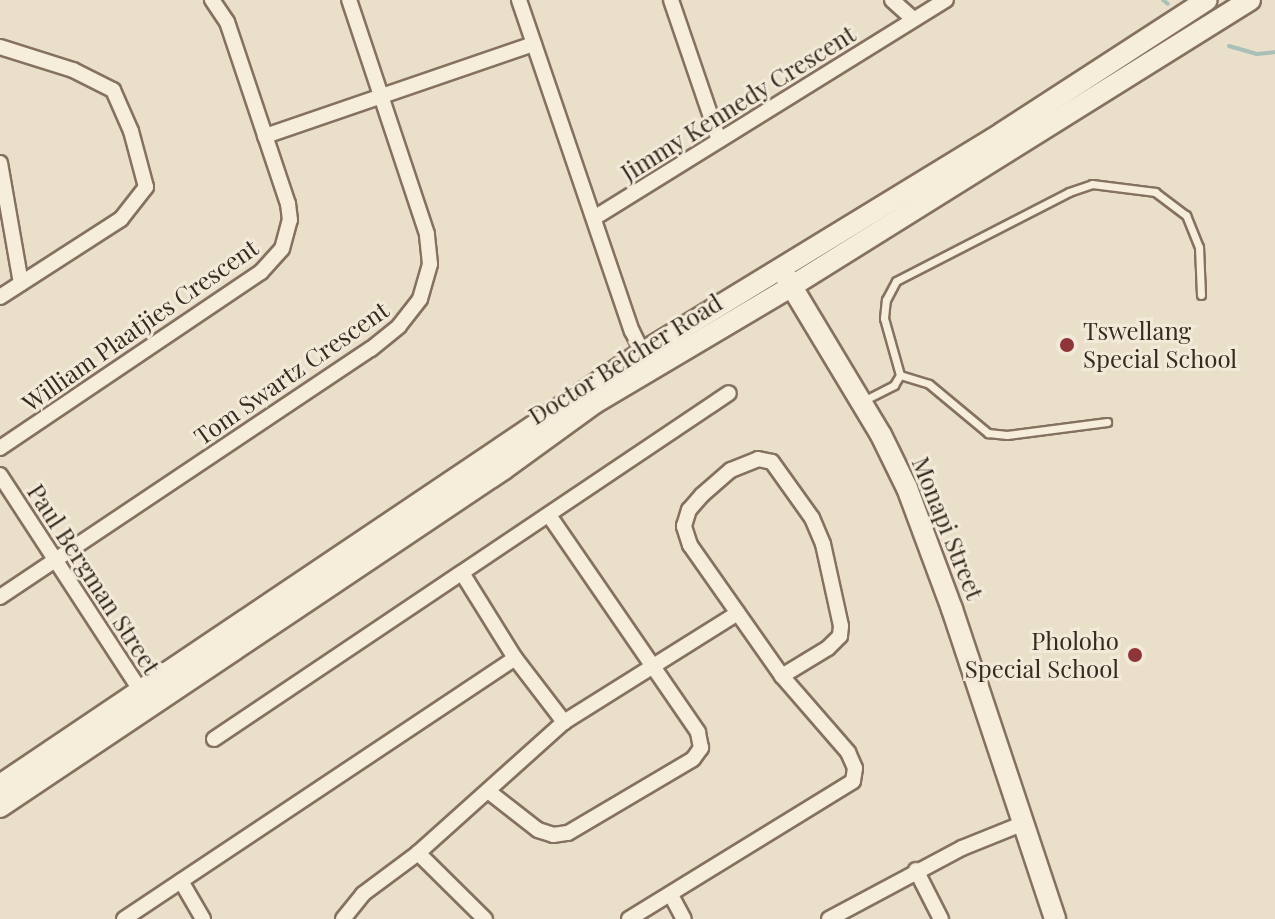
<!DOCTYPE html>
<style>
body{margin:0}
#map{position:relative;width:1275px;height:919px;overflow:hidden;background:#eadfc9;font-family:"Playfair Display",serif}
div>[style]{position:absolute}
.stream>*{height:4px;margin:-2px;padding:0 2px;transform-origin:2px;border-radius:2px;background:#a9bfb7}
.roads{filter:drop-shadow(2px 0 #85715f) drop-shadow(-2px 0 #85715f) drop-shadow(0 2px #85715f) drop-shadow(0 -2px #85715f)}
.lane>*{height:7px;margin:-3.5px;padding:0 3.5px;transform-origin:3.5px;border-radius:3.5px;background:#f6eddb}
.street>*{height:14px;margin:-7px;padding:0 7px;transform-origin:7px;border-radius:7px;background:#f6eddb}
.secondary>*{height:20px;margin:-10px;padding:0 10px;transform-origin:10px;border-radius:10px;background:#f6eddb}
.dots>*{width:22px;height:22px;translate:-50% -50%;box-sizing:border-box;border:4px solid #f2e9d8;border-radius:50%}
span{translate:-50% -50%;white-space:nowrap;text-align:center;line-height:1.15;-webkit-text-stroke:6px #f2e9d8;paint-order:stroke}
.street-label{font-size:24px;color:#372b21}
.poi-label{font-size:24px;color:#372b21}
.left{translate:0 -50%;text-align:left}
.right{translate:-100% -50%;text-align:right}
</style>
<div id="map">
<div class="stream">
<div style="left:1163px;top:0;width:6px;rotate:39deg"></div>
<div style="left:1229px;top:46px;width:29px;rotate:16deg"></div>
<div style="left:1257px;top:54px;width:18px;rotate:-6deg"></div>
</div>
<div class="roads">
<div class="lane">
<div style="left:900px;top:375px;width:30px;rotate:17deg"></div>
<div style="left:929px;top:384px;width:77px;rotate:39.7deg"></div>
<div style="left:988px;top:433px;width:19px;rotate:6deg"></div>
<div style="left:1007px;top:435px;width:101px;rotate:-7.4deg"></div>
<div style="left:863px;top:401px;width:35px;rotate:-27deg"></div>
<div style="left:894px;top:385px;width:12px;rotate:-59deg"></div>
<div style="left:900px;top:375px;width:59px;rotate:-105.7deg"></div>
<div style="left:884px;top:318px;width:18px;rotate:-84deg"></div>
<div style="left:886px;top:300px;width:21px;rotate:-62deg"></div>
<div style="left:896px;top:281px;width:195px;rotate:-27.2deg"></div>
<div style="left:1069px;top:192px;width:24px;rotate:-19deg"></div>
<div style="left:1092px;top:184px;width:64px;rotate:7.2deg"></div>
<div style="left:1155px;top:192px;width:39px;rotate:37deg"></div>
<div style="left:1186px;top:215px;width:35px;rotate:68deg"></div>
<div style="left:1199px;top:247px;width:48px;rotate:87.6deg"></div>
</div>
<div class="street">
<div style="left:519px;top:0;width:350px;rotate:71.2deg"></div>
<div style="left:632px;top:331px;width:32px;rotate:64deg"></div>
<div style="left:671px;top:0;width:148px;rotate:71.1deg"></div>
<div style="left:892px;top:0;width:28px;rotate:42deg"></div>
<div style="left:0;top:47px;width:77px;rotate:17.5deg"></div>
<div style="left:73px;top:70px;width:45px;rotate:26.6deg"></div>
<div style="left:113px;top:90px;width:45px;rotate:66.3deg"></div>
<div style="left:131px;top:131px;width:58px;rotate:75deg"></div>
<div style="left:146px;top:187px;width:41px;rotate:128deg"></div>
<div style="left:121px;top:219px;width:144px;rotate:147.2deg"></div>
<div style="left:265px;top:136px;width:284px;rotate:-18.9deg"></div>
<div style="left:0;top:163px;width:122px;rotate:80.1deg"></div>
<div style="left:594px;top:218px;width:414px;rotate:-31.8deg"></div>
<div style="left:0;top:448px;width:315px;rotate:-34deg"></div>
<div style="left:261px;top:272px;width:31px;rotate:-48deg"></div>
<div style="left:282px;top:249px;width:30px;rotate:-75deg"></div>
<div style="left:290px;top:220px;width:16px;rotate:-97deg"></div>
<div style="left:288px;top:204px;width:192px;rotate:-108.5deg"></div>
<div style="left:227px;top:22px;width:27px;rotate:-124deg"></div>
<div style="left:0;top:475px;width:264px;rotate:56.9deg"></div>
<div style="left:462px;top:573px;width:100px;rotate:58.1deg"></div>
<div style="left:515px;top:658px;width:81px;rotate:52.6deg"></div>
<div style="left:0;top:597px;width:446px;rotate:-33.8deg"></div>
<div style="left:371px;top:349px;width:36px;rotate:-39deg"></div>
<div style="left:399px;top:326px;width:34px;rotate:-52deg"></div>
<div style="left:420px;top:299px;width:36px;rotate:-74deg"></div>
<div style="left:430px;top:264px;width:30px;rotate:-96deg"></div>
<div style="left:427px;top:234px;width:247px;rotate:-108.4deg"></div>
<div style="left:214px;top:739px;width:620px;rotate:-33.89deg"></div>
<div style="left:488px;top:791px;width:63px;rotate:38deg"></div>
<div style="left:538px;top:830px;width:16px;rotate:18deg"></div>
<div style="left:553px;top:835px;width:15px;rotate:-8deg"></div>
<div style="left:568px;top:833px;width:145px;rotate:-30.6deg"></div>
<div style="left:693px;top:759px;width:14px;rotate:-54deg"></div>
<div style="left:701px;top:748px;width:16px;rotate:-101deg"></div>
<div style="left:698px;top:732px;width:263px;rotate:-124.5deg"></div>
<div style="left:418px;top:853px;width:94px;rotate:44.6deg"></div>
<div style="left:916px;top:870px;width:55px;rotate:63deg"></div>
<div style="left:181px;top:881px;width:44px;rotate:59.9deg"></div>
<div style="left:671px;top:895px;width:27px;rotate:62deg"></div>
<div style="left:124px;top:919px;width:470px;rotate:-33.7deg"></div>
<div style="left:343px;top:919px;width:32px;rotate:-51deg"></div>
<div style="left:363px;top:894px;width:69px;rotate:-36.7deg"></div>
<div style="left:418px;top:853px;width:196px;rotate:-41.9deg"></div>
<div style="left:564px;top:722px;width:205px;rotate:-32.1deg"></div>
<div style="left:629px;top:919px;width:263px;rotate:-31.6deg"></div>
<div style="left:853px;top:781px;width:13px;rotate:-81deg"></div>
<div style="left:855px;top:768px;width:17px;rotate:-114deg"></div>
<div style="left:848px;top:752px;width:101px;rotate:-131deg"></div>
<div style="left:782px;top:676px;width:160px;rotate:-125.1deg"></div>
<div style="left:690px;top:545px;width:20px;rotate:-108deg"></div>
<div style="left:684px;top:526px;width:17px;rotate:-73deg"></div>
<div style="left:689px;top:510px;width:20px;rotate:-49deg"></div>
<div style="left:702px;top:495px;width:38px;rotate:-41deg"></div>
<div style="left:731px;top:470px;width:29px;rotate:-22deg"></div>
<div style="left:758px;top:459px;width:14px;rotate:12deg"></div>
<div style="left:772px;top:462px;width:69px;rotate:54.5deg"></div>
<div style="left:812px;top:518px;width:28px;rotate:67deg"></div>
<div style="left:823px;top:544px;width:84px;rotate:77.6deg"></div>
<div style="left:841px;top:626px;width:10px;rotate:96deg"></div>
<div style="left:840px;top:636px;width:17px;rotate:135deg"></div>
<div style="left:828px;top:648px;width:54px;rotate:148.7deg"></div>
<div style="left:829px;top:919px;width:151px;rotate:-28.1deg"></div>
<div style="left:962px;top:848px;width:67px;rotate:-22deg"></div>
</div>
<div class="secondary">
<div style="left:786px;top:277px;width:184px;rotate:59deg"></div>
<div style="left:881px;top:435px;width:59px;rotate:63.9deg"></div>
<div style="left:907px;top:488px;width:129px;rotate:69.6deg"></div>
<div style="left:952px;top:609px;width:327px;rotate:71.6deg"></div>
<div style="left:0;top:785px;width:774px;rotate:-33.94deg"></div>
<div style="left:642px;top:353px;width:422px;rotate:-31.4deg"></div>
<div style="left:1002px;top:133px;width:244px;rotate:-33deg"></div>
<div style="left:0;top:807px;width:607px;rotate:-33.85deg"></div>
<div style="left:504px;top:469px;width:112px;rotate:-36deg"></div>
<div style="left:595px;top:403px;width:229px;rotate:-30.7deg"></div>
<div style="left:792px;top:286px;width:540px;rotate:-31.98deg"></div>
</div>
</div>
<div class="dots">
<div style="left:1067px;top:345px;background:#8e353a"></div>
<div style="left:1135px;top:655px;background:#8e353a"></div>
</div>
<div class="street-label">
<span style="left:738px;top:103px;rotate:-32deg">Jimmy Kennedy Crescent</span>
<span style="left:140px;top:325px;rotate:-35deg">William Plaatjies Crescent</span>
<span style="left:625px;top:359px;rotate:-32deg">Doctor Belcher Road</span>
<span style="left:291px;top:373px;rotate:-35deg">Tom Swartz Crescent</span>
<span style="left:948px;top:528px;rotate:68deg">Monapi Street</span>
<span style="left:94px;top:579px;rotate:57deg">Paul Bergman Street</span>
</div>
<div class="poi-label">
<span class="left" style="left:1083px;top:345px">Tswellang<br>Special School</span>
<span class="right" style="left:1119px;top:655px">Pholoho<br>Special School</span>
</div>
</div>
